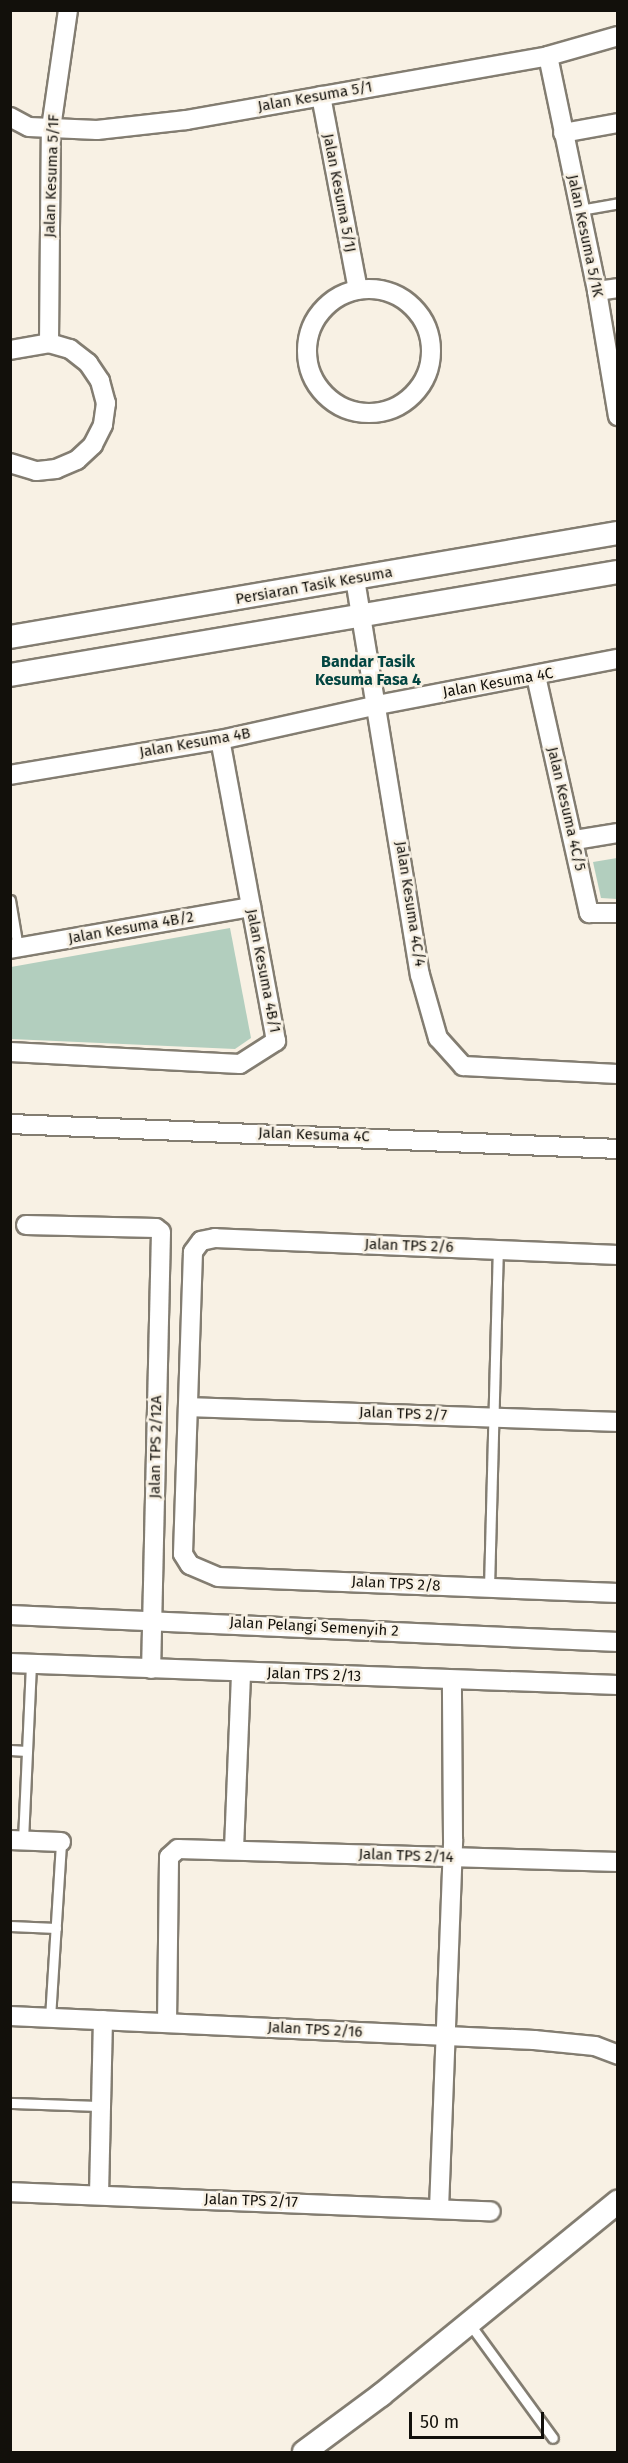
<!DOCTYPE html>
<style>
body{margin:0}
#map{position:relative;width:628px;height:2463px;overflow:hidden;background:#f8f1e4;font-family:"Fira Sans",sans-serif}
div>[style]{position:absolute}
.green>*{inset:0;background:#b2cebe}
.roads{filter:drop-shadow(2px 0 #837d71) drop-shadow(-2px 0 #837d71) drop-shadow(0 2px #837d71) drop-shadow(0 -2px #837d71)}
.service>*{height:9px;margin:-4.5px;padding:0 4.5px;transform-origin:4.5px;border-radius:4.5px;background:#fff}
.minor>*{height:18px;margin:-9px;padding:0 9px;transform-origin:9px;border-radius:9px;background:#fff}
.minor>.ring{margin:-9px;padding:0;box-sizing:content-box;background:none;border:18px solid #fff;border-radius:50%}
.tertiary>*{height:22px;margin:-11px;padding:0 11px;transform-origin:11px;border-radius:11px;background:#fff}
span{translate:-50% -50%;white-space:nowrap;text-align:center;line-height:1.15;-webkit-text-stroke:5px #f8f1e4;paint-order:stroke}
.street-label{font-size:15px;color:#12100b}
.neighbourhood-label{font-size:16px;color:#024541;font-weight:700}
.frame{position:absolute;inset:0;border:12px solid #12100b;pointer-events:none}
.scale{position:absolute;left:409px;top:2412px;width:135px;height:27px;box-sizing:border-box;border:3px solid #12100b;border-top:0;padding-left:8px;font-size:18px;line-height:21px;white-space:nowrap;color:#12100b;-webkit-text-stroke:4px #f8f1e4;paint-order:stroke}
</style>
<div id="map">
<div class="green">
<div style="clip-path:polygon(617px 858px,617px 899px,601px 898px,593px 862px)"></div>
<div style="clip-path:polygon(230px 928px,251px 1038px,235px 1049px,11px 1039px,11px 967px)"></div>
</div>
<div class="roads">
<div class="service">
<div style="left:580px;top:210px;width:39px;rotate:-10deg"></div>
<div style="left:10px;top:900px;width:49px;rotate:80.5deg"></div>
<div style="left:489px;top:1588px;width:338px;rotate:-88.5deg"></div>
<div style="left:10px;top:1750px;width:17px;rotate:3deg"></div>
<div style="left:23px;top:1840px;width:176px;rotate:-87.4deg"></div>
<div style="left:10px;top:1926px;width:46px;rotate:2.5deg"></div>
<div style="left:50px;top:2018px;width:176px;rotate:-86.4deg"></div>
<div style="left:10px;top:2103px;width:91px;rotate:1.9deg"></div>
<div style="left:469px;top:2323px;width:142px;rotate:53.9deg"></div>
</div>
<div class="minor">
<div style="left:548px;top:56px;width:240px;rotate:78.2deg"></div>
<div style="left:597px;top:291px;width:127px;rotate:80.5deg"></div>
<div style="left:321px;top:96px;width:197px;rotate:79.2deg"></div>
<div style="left:10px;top:117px;width:21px;rotate:28deg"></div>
<div style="left:29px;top:127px;width:68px;rotate:2.5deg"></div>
<div style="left:97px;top:130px;width:90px;rotate:-6.4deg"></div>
<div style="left:186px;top:120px;width:368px;rotate:-10deg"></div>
<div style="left:548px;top:56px;width:73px;rotate:-15.9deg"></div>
<div style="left:563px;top:133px;width:56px;rotate:-10.3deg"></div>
<div class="ring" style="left:307px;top:289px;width:106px;height:106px"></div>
<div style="left:597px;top:291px;width:21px;rotate:-8deg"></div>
<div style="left:49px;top:343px;width:215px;rotate:-89.5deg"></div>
<div style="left:51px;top:128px;width:119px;rotate:-81.8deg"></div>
<div style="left:10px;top:350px;width:40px;rotate:-10deg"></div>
<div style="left:49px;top:343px;width:22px;rotate:16deg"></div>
<div style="left:70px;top:349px;width:23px;rotate:38deg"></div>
<div style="left:88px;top:363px;width:22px;rotate:56deg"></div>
<div style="left:100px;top:381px;width:23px;rotate:75deg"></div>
<div style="left:106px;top:403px;width:22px;rotate:98deg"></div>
<div style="left:103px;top:425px;width:22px;rotate:117deg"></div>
<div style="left:93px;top:445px;width:22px;rotate:137deg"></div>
<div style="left:77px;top:460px;width:23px;rotate:157deg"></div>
<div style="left:56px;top:469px;width:20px;rotate:174deg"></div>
<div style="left:36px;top:471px;width:27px;rotate:-163deg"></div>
<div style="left:355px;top:579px;width:401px;rotate:80.7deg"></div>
<div style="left:420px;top:975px;width:66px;rotate:74.1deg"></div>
<div style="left:438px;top:1038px;width:38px;rotate:48deg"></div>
<div style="left:463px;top:1066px;width:155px;rotate:3deg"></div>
<div style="left:536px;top:676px;width:243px;rotate:77.4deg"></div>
<div style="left:589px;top:913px;width:29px"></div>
<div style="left:10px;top:775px;width:213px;rotate:-9.5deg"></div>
<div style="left:220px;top:740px;width:162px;rotate:-12.5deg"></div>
<div style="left:378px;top:705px;width:244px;rotate:-10.9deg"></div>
<div style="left:575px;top:840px;width:44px;rotate:-9.2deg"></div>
<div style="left:10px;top:949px;width:245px;rotate:-9.9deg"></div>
<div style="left:10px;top:1052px;width:230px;rotate:3deg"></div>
<div style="left:240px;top:1064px;width:43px;rotate:-32.6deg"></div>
<div style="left:276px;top:1041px;width:306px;rotate:-100.5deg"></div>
<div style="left:10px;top:1124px;width:609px;rotate:2.35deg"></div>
<div style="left:26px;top:1225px;width:130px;rotate:1.3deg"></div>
<div style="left:156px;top:1228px;width:6px;rotate:39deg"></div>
<div style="left:161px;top:1232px;width:437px;rotate:91.3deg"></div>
<div style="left:618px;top:1255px;width:403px;rotate:-177.6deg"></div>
<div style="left:215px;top:1238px;width:14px;rotate:168deg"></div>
<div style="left:201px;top:1241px;width:14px;rotate:126deg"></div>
<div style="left:193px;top:1252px;width:302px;rotate:91.9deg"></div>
<div style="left:183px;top:1554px;width:13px;rotate:58deg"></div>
<div style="left:190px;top:1565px;width:30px;rotate:23deg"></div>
<div style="left:218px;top:1577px;width:400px;rotate:2.3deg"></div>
<div style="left:188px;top:1407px;width:430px;rotate:2deg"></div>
<div style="left:10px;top:1615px;width:609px;rotate:2.54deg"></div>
<div style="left:10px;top:1663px;width:608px;rotate:2.07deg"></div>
<div style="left:10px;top:1840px;width:51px;rotate:2.2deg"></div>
<div style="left:234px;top:1849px;width:177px;rotate:-87.7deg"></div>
<div style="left:10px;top:2016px;width:525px;rotate:2.62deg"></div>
<div style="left:534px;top:2040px;width:61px;rotate:5.6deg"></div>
<div style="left:595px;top:2046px;width:25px;rotate:21deg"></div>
<div style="left:167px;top:2023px;width:166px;rotate:-89.3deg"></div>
<div style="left:169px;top:1857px;width:12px;rotate:-42deg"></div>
<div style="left:178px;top:1849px;width:440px;rotate:1.7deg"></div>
<div style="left:10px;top:2192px;width:481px;rotate:2.3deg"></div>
<div style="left:99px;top:2195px;width:175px;rotate:-88.7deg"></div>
<div style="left:439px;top:2209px;width:370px;rotate:-87.8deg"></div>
<div style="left:453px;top:1839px;width:159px;rotate:-90.4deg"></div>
</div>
<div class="tertiary">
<div style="left:10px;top:637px;width:617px;rotate:-9.71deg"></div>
<div style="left:10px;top:675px;width:617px;rotate:-9.62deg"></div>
<div style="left:304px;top:2452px;width:96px;rotate:-36.5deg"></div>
<div style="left:381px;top:2395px;width:306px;rotate:-39.2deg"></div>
</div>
</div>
<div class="street-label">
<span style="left:315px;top:97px;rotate:-10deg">Jalan Kesuma 5/1</span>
<span style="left:52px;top:176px;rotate:-88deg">Jalan Kesuma 5/1F</span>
<span style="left:339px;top:193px;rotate:79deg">Jalan Kesuma 5/1J</span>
<span style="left:585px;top:236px;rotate:78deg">Jalan Kesuma 5/1K</span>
<span style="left:314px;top:586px;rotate:-10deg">Persiaran Tasik Kesuma</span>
<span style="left:498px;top:683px;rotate:-10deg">Jalan Kesuma 4C</span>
<span style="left:195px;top:743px;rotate:-10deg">Jalan Kesuma 4B</span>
<span style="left:566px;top:809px;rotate:77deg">Jalan Kesuma 4C/5</span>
<span style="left:410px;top:904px;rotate:81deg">Jalan Kesuma 4C/4</span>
<span style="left:131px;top:928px;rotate:-10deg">Jalan Kesuma 4B/2</span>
<span style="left:263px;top:971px;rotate:79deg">Jalan Kesuma 4B/1</span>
<span style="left:314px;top:1135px;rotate:2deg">Jalan Kesuma 4C</span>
<span style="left:409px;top:1246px;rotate:2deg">Jalan TPS 2/6</span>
<span style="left:403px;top:1414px;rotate:2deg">Jalan TPS 2/7</span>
<span style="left:156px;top:1447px;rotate:-89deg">Jalan TPS 2/12A</span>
<span style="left:396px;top:1584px;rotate:3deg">Jalan TPS 2/8</span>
<span style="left:314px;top:1627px;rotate:3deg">Jalan Pelangi Semenyih 2</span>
<span style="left:314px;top:1675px;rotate:2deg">Jalan TPS 2/13</span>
<span style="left:406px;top:1856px;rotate:2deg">Jalan TPS 2/14</span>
<span style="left:315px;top:2030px;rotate:3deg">Jalan TPS 2/16</span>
<span style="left:251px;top:2201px;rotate:2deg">Jalan TPS 2/17</span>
</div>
<div class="neighbourhood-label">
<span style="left:368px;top:671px">Bandar Tasik<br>Kesuma Fasa 4</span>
</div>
<div class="frame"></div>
<div class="scale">50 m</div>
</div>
